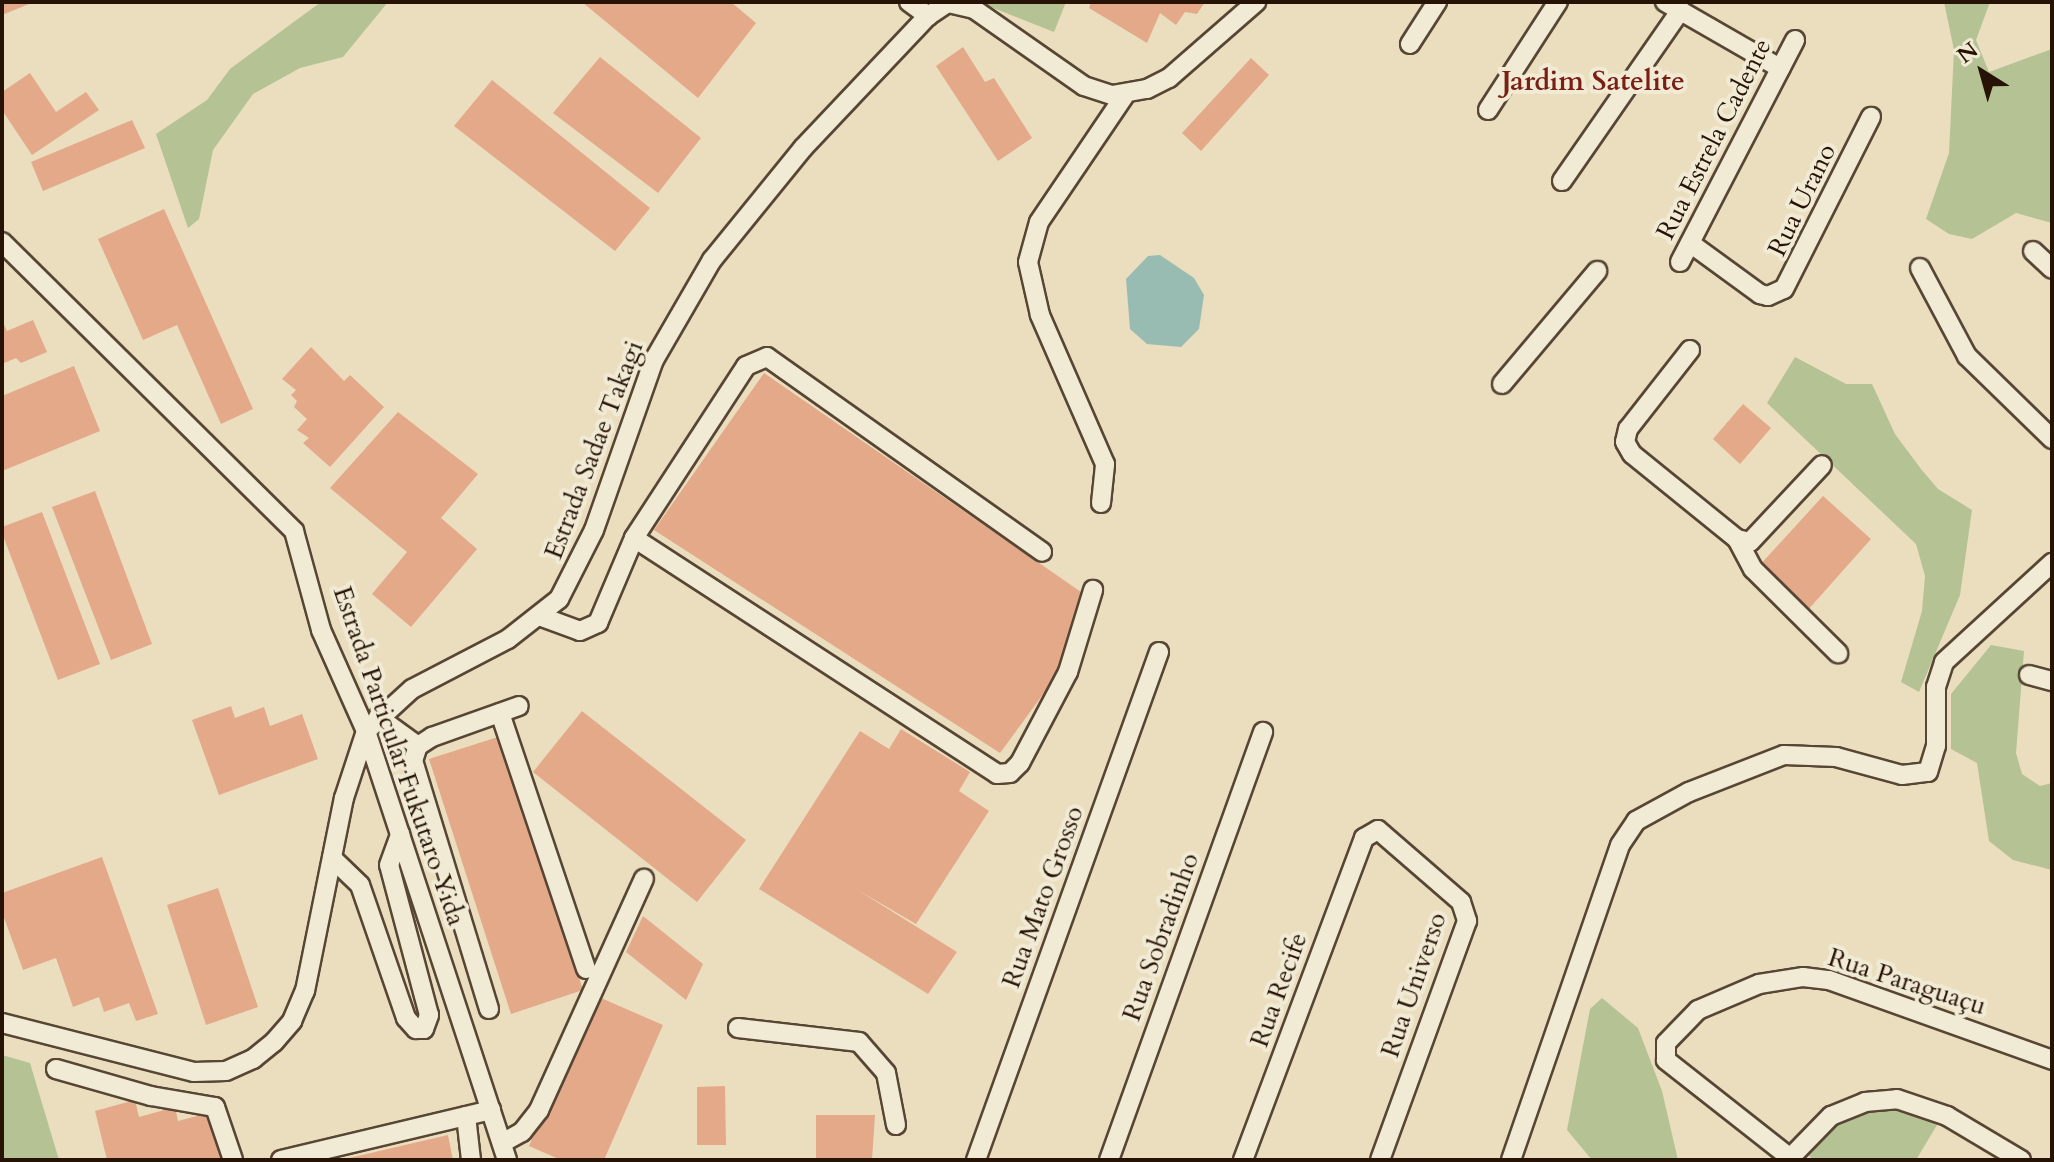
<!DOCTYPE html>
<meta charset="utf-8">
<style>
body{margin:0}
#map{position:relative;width:2054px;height:1162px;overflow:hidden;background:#eadebf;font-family:Cardo,serif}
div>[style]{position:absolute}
.green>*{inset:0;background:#b5c294}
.water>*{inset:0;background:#98bcb1}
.building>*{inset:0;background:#e3a989}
.roads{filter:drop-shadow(2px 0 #574634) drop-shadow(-2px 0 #574634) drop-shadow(0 2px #574634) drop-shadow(0 -2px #574634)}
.minor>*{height:18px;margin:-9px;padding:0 9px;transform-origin:9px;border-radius:9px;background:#f1ead5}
span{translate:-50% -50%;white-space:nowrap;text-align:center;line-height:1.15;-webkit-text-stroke:8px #f1ead5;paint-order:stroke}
.street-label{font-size:26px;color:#261305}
.neighbourhood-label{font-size:28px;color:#7a1f14;font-weight:700}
.frame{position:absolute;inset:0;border:4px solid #261305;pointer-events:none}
.north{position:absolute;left:1942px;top:32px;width:80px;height:80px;-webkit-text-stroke:6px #f1ead5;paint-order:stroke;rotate:323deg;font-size:22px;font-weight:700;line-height:32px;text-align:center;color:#261305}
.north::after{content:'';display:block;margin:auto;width:28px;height:36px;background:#261305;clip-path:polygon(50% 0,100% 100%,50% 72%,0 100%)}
</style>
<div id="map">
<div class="green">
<div style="clip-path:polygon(321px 2px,388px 2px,343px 57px,300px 68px,253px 94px,213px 150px,199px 219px,188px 228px,156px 134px,207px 100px,230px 69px)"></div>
<div style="clip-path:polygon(978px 2px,1066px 2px,1054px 32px)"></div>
<div style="clip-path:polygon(1944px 2px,1990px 2px,1976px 40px,1989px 72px,2052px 49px,2052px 223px,2016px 213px,1972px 239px,1949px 234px,1926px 219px,1949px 153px,1954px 50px)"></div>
<div style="clip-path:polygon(1795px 357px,1846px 384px,1872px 384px,1895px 434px,1921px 469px,1938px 489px,1972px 510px,1960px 595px,1919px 692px,1901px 682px,1922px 611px,1925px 576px,1916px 544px,1767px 403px)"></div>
<div style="clip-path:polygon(1991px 645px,2024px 651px,2016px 753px,2022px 774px,2040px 786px,2052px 783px,2052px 870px,2013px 860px,1989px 841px,1977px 763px,1951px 749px,1951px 694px)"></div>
<div style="clip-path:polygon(1602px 998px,1638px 1028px,1662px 1091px,1678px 1160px,1592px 1160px,1567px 1130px,1590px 1009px)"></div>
<div style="clip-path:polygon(2px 1055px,30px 1063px,59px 1160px,2px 1160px)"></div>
<div style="clip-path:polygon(1900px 1100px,1940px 1120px,1916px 1160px,1815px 1160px,1798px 1149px,1819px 1126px)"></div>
</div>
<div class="water">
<div style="clip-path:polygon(1160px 255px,1194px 278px,1204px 295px,1199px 329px,1181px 347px,1147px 344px,1130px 329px,1126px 279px,1148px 256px)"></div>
</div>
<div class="building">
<div style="clip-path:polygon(2px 2px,34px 2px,2px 15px)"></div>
<div style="clip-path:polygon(582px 2px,731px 2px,756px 23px,698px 98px)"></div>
<div style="clip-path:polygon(1091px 2px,1205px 2px,1197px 14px,1185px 12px,1176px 25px,1160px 13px,1147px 43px,1089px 8px)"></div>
<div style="clip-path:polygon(963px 47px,985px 82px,994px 78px,1032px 138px,998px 161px,936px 66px)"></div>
<div style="clip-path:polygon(600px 57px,701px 138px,658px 193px,553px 113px)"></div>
<div style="clip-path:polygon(1251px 58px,1269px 75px,1201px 151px,1182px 133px)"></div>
<div style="clip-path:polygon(30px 73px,56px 112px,86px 92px,99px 110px,32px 155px,2px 110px,2px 92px)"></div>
<div style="clip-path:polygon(492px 80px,650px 208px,615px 251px,454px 126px)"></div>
<div style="clip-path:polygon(132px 120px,145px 148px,43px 191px,31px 162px)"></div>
<div style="clip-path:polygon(164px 209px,253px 409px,221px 424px,177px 325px,143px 340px,98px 239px)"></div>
<div style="clip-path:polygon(2px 320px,7px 331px,33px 320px,47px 352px,21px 363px,16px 358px,2px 364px)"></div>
<div style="clip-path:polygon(311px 347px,344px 381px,350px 375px,384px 407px,330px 467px,303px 443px,309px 438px,297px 430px,307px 419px,294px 407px,297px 401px,291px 395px,296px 390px,282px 379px)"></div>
<div style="clip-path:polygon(74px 366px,100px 431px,2px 471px,2px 396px)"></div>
<div style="clip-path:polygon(764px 373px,1081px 592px,1060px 671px,1000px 753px,654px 530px)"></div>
<div style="clip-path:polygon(1743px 404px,1771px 428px,1740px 464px,1713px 439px)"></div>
<div style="clip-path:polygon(398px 412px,478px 474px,441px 518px,477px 549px,411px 627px,372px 594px,407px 552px,330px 488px)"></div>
<div style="clip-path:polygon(95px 491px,152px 644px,111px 660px,52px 507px)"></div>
<div style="clip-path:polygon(1823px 496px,1871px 539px,1807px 611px,1758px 567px)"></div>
<div style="clip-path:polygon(42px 512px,100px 664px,58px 680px,2px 533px,2px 527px)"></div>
<div style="clip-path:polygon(231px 706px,235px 718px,264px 707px,270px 726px,302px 714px,318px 759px,219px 795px,192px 720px)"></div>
<div style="clip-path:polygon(582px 711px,746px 840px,697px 902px,533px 772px)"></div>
<div style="clip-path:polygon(901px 729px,970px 772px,959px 791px,989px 811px,916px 924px,856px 889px,957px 952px,928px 994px,759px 889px,860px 731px,889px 749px)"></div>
<div style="clip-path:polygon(501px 736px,583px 990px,511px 1014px,429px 759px)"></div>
<div style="clip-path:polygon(102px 857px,158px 1014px,136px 1021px,129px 1003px,104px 1012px,99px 997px,73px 1007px,56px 958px,23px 970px,2px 912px,2px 893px)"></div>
<div style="clip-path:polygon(218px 888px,258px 1007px,206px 1025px,167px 905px)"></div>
<div style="clip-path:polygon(643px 916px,703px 964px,686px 1000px,626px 952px)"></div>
<div style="clip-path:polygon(594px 995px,663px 1025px,604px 1160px,561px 1160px,529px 1146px)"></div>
<div style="clip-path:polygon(725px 1086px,726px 1145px,697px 1145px,697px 1087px)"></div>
<div style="clip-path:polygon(135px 1100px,139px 1117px,175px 1107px,178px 1121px,212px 1112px,224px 1160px,107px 1160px,95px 1111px)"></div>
<div style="clip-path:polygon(816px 1115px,875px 1115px,872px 1160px,816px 1160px)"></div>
<div style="clip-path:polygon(448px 1135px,453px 1160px,345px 1160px,345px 1159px)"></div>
</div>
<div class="roads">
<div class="minor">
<div style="left:909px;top:2px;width:24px;rotate:36deg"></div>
<div style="left:944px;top:2px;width:31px;rotate:13deg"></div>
<div style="left:974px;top:9px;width:134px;rotate:35deg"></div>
<div style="left:1084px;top:86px;width:29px;rotate:18deg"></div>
<div style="left:1112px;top:95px;width:36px;rotate:-10deg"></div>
<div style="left:1147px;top:89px;width:25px;rotate:-27deg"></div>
<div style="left:1169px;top:78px;width:116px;rotate:-41.1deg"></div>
<div style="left:1665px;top:2px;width:133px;rotate:29.9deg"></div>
<div style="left:1410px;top:44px;width:50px;rotate:-57.3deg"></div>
<div style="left:1488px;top:110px;width:129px;rotate:-57.1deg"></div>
<div style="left:1562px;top:181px;width:208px;rotate:-55.2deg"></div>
<div style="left:2px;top:242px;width:411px;rotate:44.7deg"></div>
<div style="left:294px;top:531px;width:103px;rotate:74.7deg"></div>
<div style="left:321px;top:630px;width:111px;rotate:66deg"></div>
<div style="left:366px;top:731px;width:452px;rotate:71.8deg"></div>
<div style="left:1690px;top:243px;width:87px;rotate:36.1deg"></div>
<div style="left:1760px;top:294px;width:8px;rotate:14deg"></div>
<div style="left:1768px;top:296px;width:17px;rotate:-24deg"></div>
<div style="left:1784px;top:289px;width:193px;rotate:-63.2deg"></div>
<div style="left:2033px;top:251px;width:26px;rotate:43deg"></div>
<div style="left:1680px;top:262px;width:250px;rotate:-62.6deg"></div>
<div style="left:1920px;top:268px;width:100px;rotate:61.9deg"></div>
<div style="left:1967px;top:356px;width:119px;rotate:44.3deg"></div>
<div style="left:1690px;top:350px;width:100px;rotate:128.1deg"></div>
<div style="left:1628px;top:429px;width:13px;rotate:103deg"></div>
<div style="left:1625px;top:442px;width:14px;rotate:60deg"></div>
<div style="left:1632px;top:454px;width:135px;rotate:39deg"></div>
<div style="left:1737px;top:539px;width:13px;rotate:13deg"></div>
<div style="left:1750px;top:542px;width:105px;rotate:-46.9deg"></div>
<div style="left:1502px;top:384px;width:148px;rotate:-49.9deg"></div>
<div style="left:1101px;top:503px;width:39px;rotate:-84deg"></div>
<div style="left:1105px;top:464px;width:163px;rotate:-113.6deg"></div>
<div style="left:1040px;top:315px;width:54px;rotate:-102.8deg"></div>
<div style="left:1028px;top:262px;width:41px;rotate:-74.6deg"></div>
<div style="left:1039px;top:222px;width:153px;rotate:-55.9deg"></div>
<div style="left:634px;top:538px;width:205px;rotate:-56.9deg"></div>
<div style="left:746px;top:366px;width:23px;rotate:-23deg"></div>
<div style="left:767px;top:357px;width:337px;rotate:35.3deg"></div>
<div style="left:1737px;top:539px;width:34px;rotate:62deg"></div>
<div style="left:1753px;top:569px;width:120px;rotate:44.7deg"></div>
<div style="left:542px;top:617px;width:40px;rotate:20.2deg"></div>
<div style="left:580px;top:631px;width:20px;rotate:-24deg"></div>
<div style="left:598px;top:623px;width:92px;rotate:-67deg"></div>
<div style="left:634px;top:538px;width:433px;rotate:33deg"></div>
<div style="left:997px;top:774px;width:13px;rotate:-4deg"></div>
<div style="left:1010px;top:773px;width:14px;rotate:-45deg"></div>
<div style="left:1020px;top:763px;width:103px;rotate:-62.2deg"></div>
<div style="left:1068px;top:672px;width:86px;rotate:-73deg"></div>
<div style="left:2029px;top:675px;width:24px;rotate:15deg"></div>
<div style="left:500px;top:713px;width:270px;rotate:71.4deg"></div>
<div style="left:378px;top:717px;width:49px;rotate:35.9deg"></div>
<div style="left:332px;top:858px;width:39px;rotate:44deg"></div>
<div style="left:360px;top:885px;width:141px;rotate:70.9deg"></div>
<div style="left:406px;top:1018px;width:15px;rotate:48deg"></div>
<div style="left:416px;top:1029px;width:8px"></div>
<div style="left:424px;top:1029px;width:15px;rotate:-70deg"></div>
<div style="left:429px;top:1015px;width:155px;rotate:-104.9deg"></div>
<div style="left:389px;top:865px;width:33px;rotate:-70deg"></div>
<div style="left:489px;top:1009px;width:259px;rotate:-107deg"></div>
<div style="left:413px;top:761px;width:16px;rotate:-72deg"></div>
<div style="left:418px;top:746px;width:17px;rotate:-33deg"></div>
<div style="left:432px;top:737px;width:92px;rotate:-19.6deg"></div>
<div style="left:2px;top:1023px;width:198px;rotate:14.3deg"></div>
<div style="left:194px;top:1072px;width:32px;rotate:-2deg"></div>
<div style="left:226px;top:1071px;width:30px;rotate:-24deg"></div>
<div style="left:253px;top:1059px;width:27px;rotate:-39deg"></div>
<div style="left:274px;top:1042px;width:28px;rotate:-49deg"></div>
<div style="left:292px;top:1021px;width:33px;rotate:-67deg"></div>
<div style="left:305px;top:991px;width:197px;rotate:-78.6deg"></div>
<div style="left:344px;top:798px;width:71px;rotate:-71.8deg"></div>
<div style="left:366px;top:731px;width:62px;rotate:-42.4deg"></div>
<div style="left:412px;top:689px;width:108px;rotate:-27.5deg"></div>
<div style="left:508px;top:639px;width:65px;rotate:-38.1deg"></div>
<div style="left:559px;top:599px;width:77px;rotate:-63.1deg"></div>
<div style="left:594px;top:530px;width:180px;rotate:-70.6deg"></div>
<div style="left:654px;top:360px;width:116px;rotate:-59.9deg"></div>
<div style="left:712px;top:260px;width:144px;rotate:-50.9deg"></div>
<div style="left:803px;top:148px;width:182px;rotate:-46.6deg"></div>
<div style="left:928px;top:16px;width:22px;rotate:-34deg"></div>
<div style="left:738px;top:1028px;width:122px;rotate:6.6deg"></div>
<div style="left:859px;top:1042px;width:41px;rotate:48.9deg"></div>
<div style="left:886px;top:1073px;width:53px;rotate:79.1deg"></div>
<div style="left:56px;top:1069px;width:99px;rotate:15.9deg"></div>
<div style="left:151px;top:1096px;width:65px;rotate:9.8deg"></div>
<div style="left:215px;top:1107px;width:56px;rotate:71.2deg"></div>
<div style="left:466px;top:1116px;width:44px;rotate:83.5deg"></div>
<div style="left:502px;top:1143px;width:23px;rotate:-29deg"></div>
<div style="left:522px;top:1132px;width:28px;rotate:-52deg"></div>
<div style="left:539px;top:1110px;width:254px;rotate:-65.6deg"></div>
<div style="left:1790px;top:1158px;width:59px;rotate:-45.7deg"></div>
<div style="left:1831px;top:1116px;width:37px;rotate:-22deg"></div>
<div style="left:1865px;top:1102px;width:32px;rotate:-5deg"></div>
<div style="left:1897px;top:1099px;width:53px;rotate:18.8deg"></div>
<div style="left:1947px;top:1116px;width:86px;rotate:30.7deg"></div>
<div style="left:281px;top:1160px;width:216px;rotate:-13.4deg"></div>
<div style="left:976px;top:1160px;width:540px;rotate:-70.19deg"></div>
<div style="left:1109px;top:1160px;width:455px;rotate:-70.2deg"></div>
<div style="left:1243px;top:1160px;width:344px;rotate:-69.4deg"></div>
<div style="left:1364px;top:838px;width:16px;rotate:-30deg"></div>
<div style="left:1378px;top:830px;width:110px;rotate:40.9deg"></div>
<div style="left:1461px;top:902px;width:20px;rotate:72deg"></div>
<div style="left:1467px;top:921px;width:254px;rotate:110deg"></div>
<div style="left:1511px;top:1160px;width:333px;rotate:-70.9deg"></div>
<div style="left:1620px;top:845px;width:29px;rotate:-56deg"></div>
<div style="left:1636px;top:821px;width:60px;rotate:-28.7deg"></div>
<div style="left:1689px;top:792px;width:102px;rotate:-21.3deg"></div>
<div style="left:1784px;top:755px;width:52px;rotate:2.2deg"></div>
<div style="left:1836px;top:757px;width:68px;rotate:15.3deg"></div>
<div style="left:1902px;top:775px;width:26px;rotate:-7deg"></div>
<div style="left:1928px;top:772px;width:27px;rotate:-73deg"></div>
<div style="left:1936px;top:746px;width:59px;rotate:-90deg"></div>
<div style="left:1936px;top:687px;width:26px;rotate:-72deg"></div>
<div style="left:1944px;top:662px;width:147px;rotate:-42.5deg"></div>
<div style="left:1793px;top:1160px;width:162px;rotate:-141.8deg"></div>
<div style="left:1666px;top:1060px;width:17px;rotate:-90deg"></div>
<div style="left:1666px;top:1043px;width:46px;rotate:-45.9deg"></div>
<div style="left:1698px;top:1010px;width:66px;rotate:-23.1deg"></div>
<div style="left:1759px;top:984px;width:45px;rotate:-9deg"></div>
<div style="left:1803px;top:977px;width:26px;rotate:7deg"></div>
<div style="left:1829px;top:980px;width:237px;rotate:19.7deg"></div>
</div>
</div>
<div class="street-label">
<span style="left:1714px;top:139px;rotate:-63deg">Rua Estrela Cadente</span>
<span style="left:1802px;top:200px;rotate:-64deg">Rua Urano</span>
<span style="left:594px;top:450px;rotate:-69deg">Estrada Sadae Takagi</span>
<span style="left:399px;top:756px;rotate:71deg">Estrada Particular Fukutaro Yida</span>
<span style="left:1043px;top:897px;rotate:-70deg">Rua Mato Grosso</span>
<span style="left:1161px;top:937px;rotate:-70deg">Rua Sobradinho</span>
<span style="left:1907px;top:982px;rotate:18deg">Rua Paraguaçu</span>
<span style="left:1414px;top:985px;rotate:-71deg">Rua Universo</span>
<span style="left:1279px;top:990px;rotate:-70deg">Rua Recife</span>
</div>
<div class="neighbourhood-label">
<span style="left:1593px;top:81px">Jardim Satelite</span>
</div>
<div class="frame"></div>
<div class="north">N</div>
</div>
